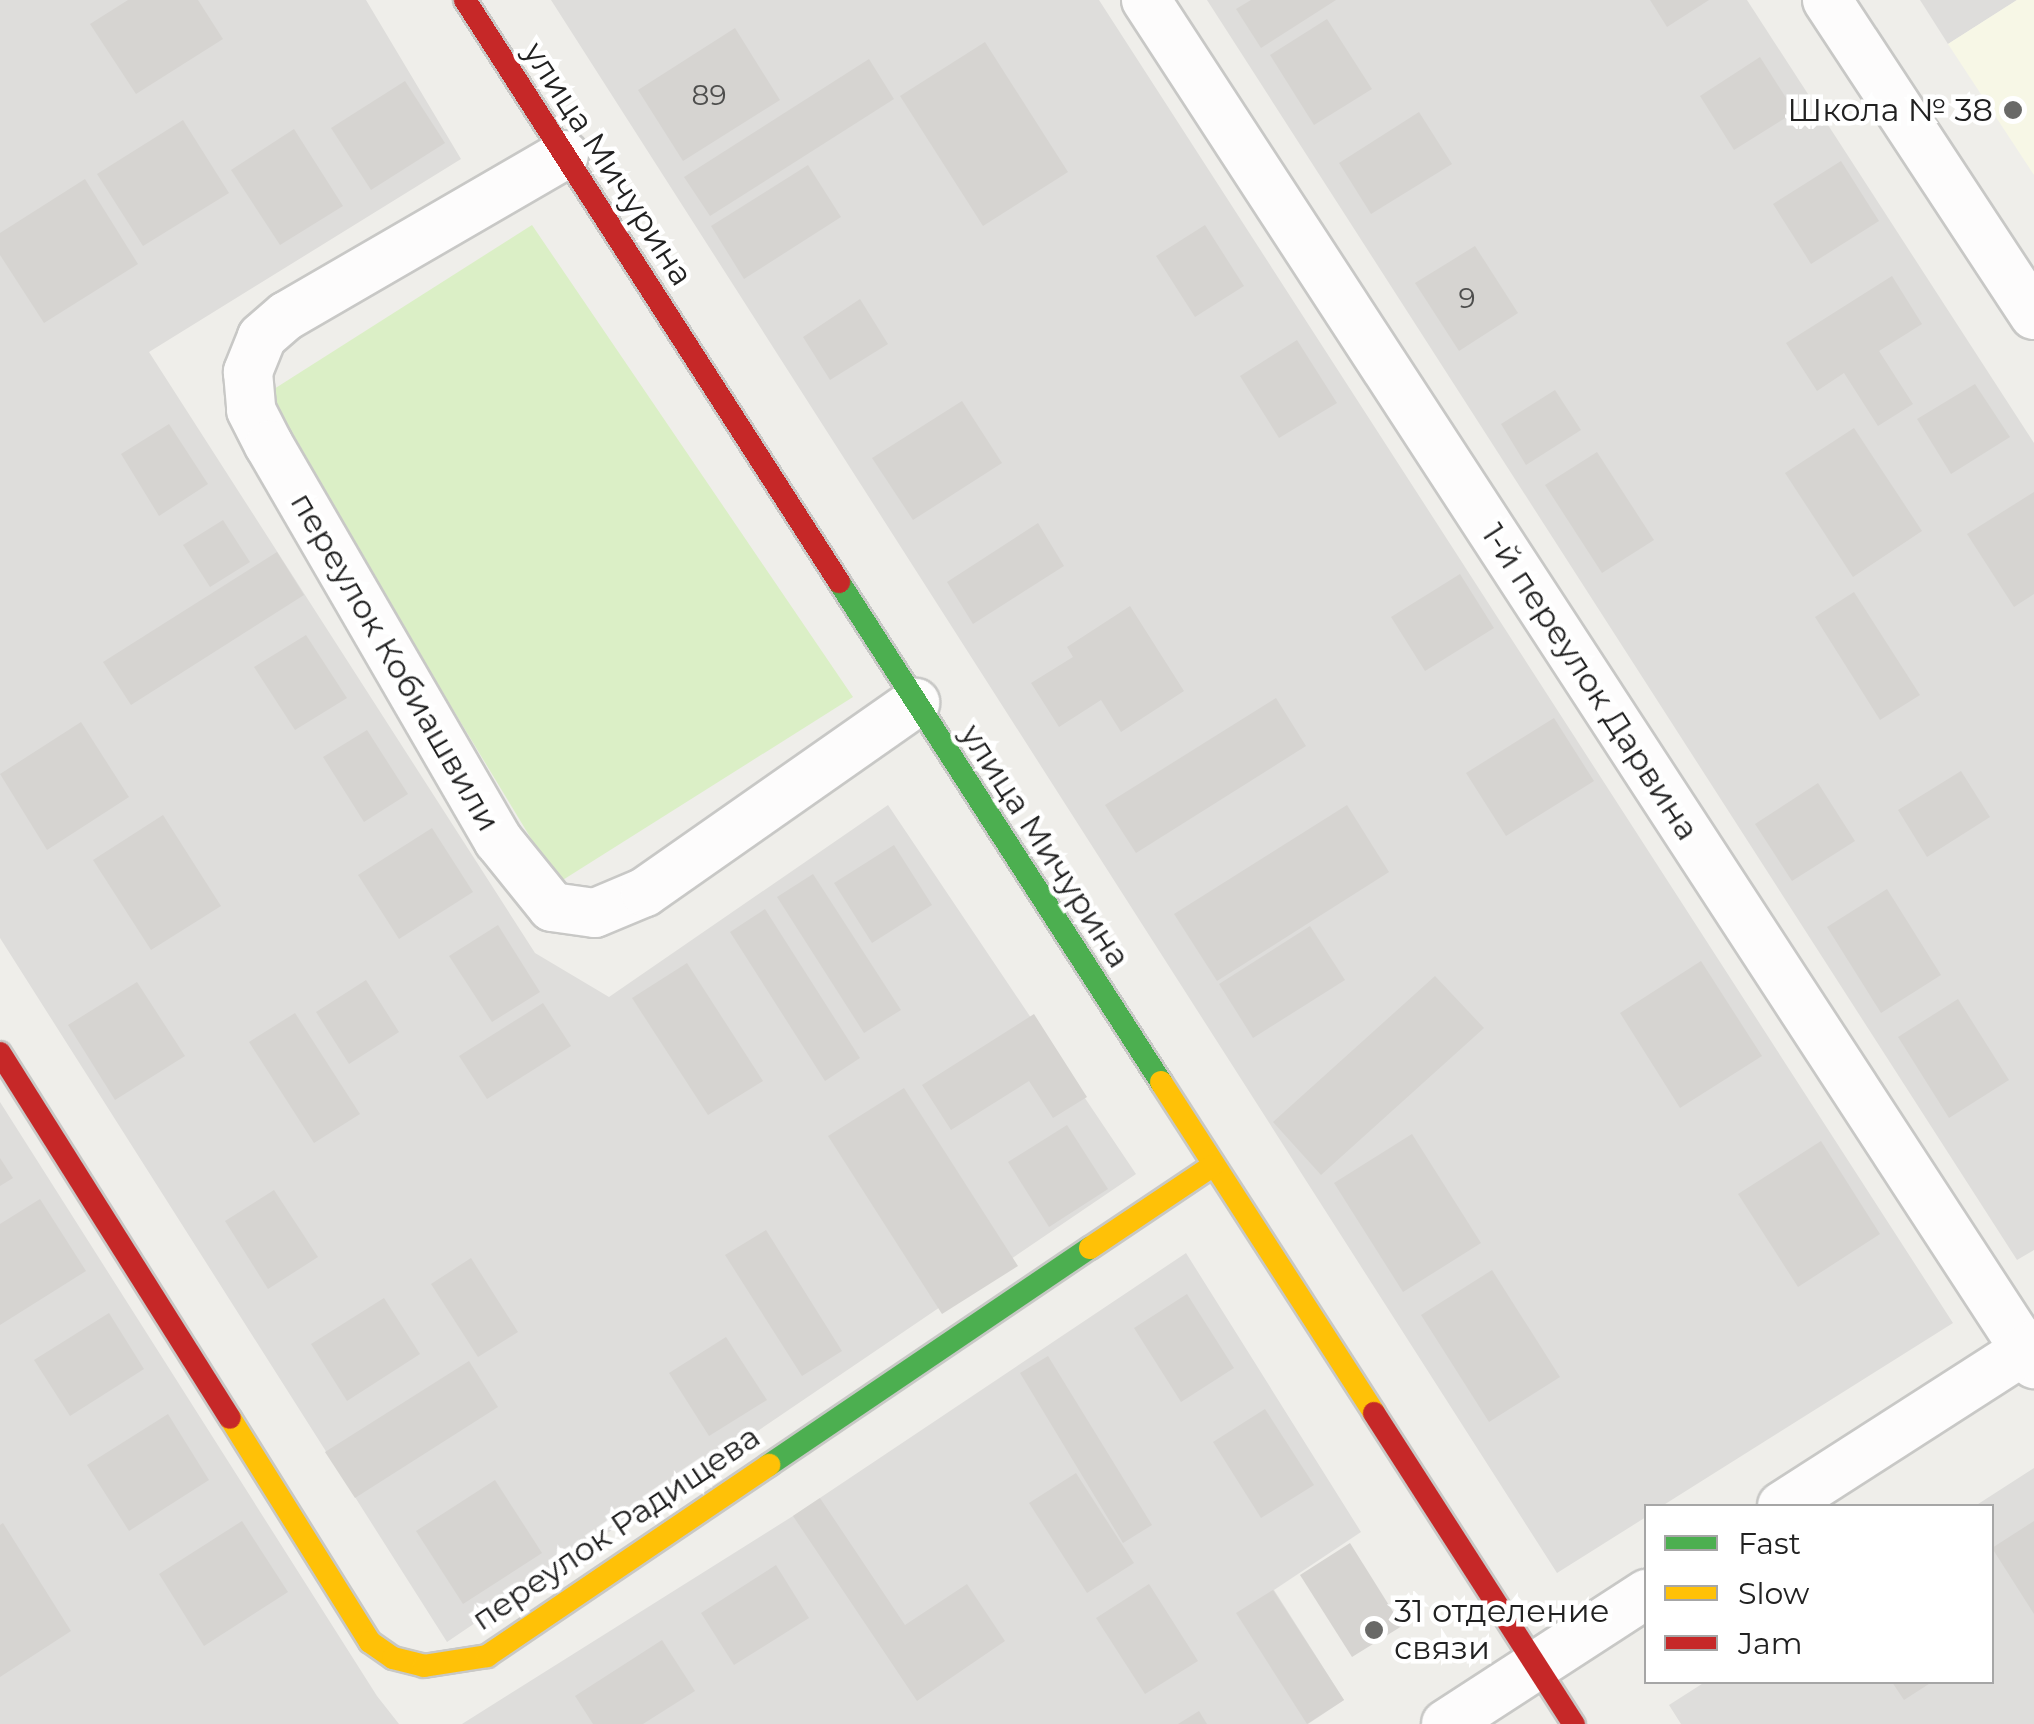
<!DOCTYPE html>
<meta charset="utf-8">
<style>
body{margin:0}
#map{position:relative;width:2034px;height:1724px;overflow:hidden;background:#efeeea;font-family:Montserrat,sans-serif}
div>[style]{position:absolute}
.residential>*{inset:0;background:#dedddb}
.education>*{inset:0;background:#f7f7e6}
.grass>*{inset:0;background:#dbefc6}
.building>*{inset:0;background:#d6d4d1}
.roads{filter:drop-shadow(2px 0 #c8c8c6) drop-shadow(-2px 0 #c8c8c6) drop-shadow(0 2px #c8c8c6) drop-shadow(0 -2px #c8c8c6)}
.street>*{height:48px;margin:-24px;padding:0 24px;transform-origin:24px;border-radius:24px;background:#fdfcfc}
.fast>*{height:22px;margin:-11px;padding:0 11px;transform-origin:11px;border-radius:11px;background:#4caf50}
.slow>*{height:22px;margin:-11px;padding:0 11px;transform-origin:11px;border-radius:11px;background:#ffc107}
.jam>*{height:22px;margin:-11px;padding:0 11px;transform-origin:11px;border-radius:11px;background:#c62828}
.dots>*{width:28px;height:28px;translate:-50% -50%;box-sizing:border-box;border:5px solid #fff;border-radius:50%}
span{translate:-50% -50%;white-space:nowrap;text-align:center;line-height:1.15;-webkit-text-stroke:9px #fff;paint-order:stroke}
.number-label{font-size:28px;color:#4e4e4d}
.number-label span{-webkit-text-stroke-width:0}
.poi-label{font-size:32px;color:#212121}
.right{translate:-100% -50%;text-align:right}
.left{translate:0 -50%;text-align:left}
.street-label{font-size:32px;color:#212121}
.legend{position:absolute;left:1644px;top:1504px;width:350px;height:180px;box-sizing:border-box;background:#fff;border:2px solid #a6a6a6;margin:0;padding:12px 18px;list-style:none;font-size:30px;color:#212121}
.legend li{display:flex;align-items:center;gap:20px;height:50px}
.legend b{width:50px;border:2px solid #a6a6a6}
</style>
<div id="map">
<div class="residential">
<div style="clip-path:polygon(0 0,366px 0,461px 159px,149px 352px,535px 953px,609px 997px,888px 805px,1136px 1174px,447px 1642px,0 938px)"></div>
<div style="clip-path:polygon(551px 0,1099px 0,1953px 1323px,1662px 1506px,1646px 1506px,1646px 1517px,1557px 1573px)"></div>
<div style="clip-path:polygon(1207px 0,1747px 0,2034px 443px,2034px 1250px,2017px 1260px)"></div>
<div style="clip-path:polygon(1920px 0,2017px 0,1948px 44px)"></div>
<div style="clip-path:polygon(0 1102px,377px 1696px,399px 1724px,0 1724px)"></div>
<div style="clip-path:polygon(1186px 1253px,1361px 1532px,1274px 1590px,1344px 1700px,1308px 1724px,462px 1724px,793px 1516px)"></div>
<div style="clip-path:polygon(2034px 1468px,2034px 1724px,1681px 1724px,1669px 1705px,1705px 1682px,1992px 1682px,1992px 1506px,1975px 1506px)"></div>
</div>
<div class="education">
<div style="clip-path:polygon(2017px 0,2034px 0,2034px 175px,1948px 44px)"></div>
</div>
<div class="grass">
<div style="clip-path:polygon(532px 225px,853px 697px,558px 883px,263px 396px)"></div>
</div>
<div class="building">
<div style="clip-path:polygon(128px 0,198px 0,223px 39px,136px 94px,90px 24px)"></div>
<div style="clip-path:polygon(1251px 0,1336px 0,1261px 48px,1236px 9px)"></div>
<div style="clip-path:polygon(1650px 0,1709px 0,1667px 27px)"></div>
<div style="clip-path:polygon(1327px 19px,1372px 89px,1314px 125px,1270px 55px)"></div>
<div style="clip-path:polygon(735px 28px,780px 100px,683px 161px,638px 90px)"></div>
<div style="clip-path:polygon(985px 42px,1068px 172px,983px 226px,900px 96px)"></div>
<div style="clip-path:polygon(1760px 57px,1795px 112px,1734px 150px,1700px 96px)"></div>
<div style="clip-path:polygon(869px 59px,894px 99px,710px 216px,684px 177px)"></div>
<div style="clip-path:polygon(405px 81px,445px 143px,371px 190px,331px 128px)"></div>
<div style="clip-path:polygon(1419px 112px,1452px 164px,1371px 214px,1339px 163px)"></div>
<div style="clip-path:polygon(183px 120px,229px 193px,143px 246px,97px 174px)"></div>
<div style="clip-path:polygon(294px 129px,343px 206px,280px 245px,231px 170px)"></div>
<div style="clip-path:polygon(1841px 161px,1879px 221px,1811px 264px,1773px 204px)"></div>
<div style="clip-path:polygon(808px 165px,841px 217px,744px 279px,711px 226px)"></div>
<div style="clip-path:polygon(85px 179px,138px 264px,44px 323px,0 255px,0 233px)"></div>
<div style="clip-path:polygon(1205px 225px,1244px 286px,1195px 317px,1156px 256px)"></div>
<div style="clip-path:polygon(1475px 246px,1518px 313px,1459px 351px,1415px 283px)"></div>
<div style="clip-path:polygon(1892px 276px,1922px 324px,1879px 351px,1913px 404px,1878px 426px,1844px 373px,1817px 391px,1786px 343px)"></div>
<div style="clip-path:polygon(860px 299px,888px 344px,830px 380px,803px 337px)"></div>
<div style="clip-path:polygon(1297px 340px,1337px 403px,1279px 438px,1240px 376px)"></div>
<div style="clip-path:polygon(1975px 384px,2010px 437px,1951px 474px,1917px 419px)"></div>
<div style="clip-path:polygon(1555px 390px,1581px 430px,1526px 465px,1501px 424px)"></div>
<div style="clip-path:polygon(962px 401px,1002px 463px,913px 520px,872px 458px)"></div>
<div style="clip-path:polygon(169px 424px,208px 484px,159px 516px,121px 454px)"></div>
<div style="clip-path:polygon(1854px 428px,1922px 531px,1853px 577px,1785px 473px)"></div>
<div style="clip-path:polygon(1597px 452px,1654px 540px,1602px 573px,1545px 485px)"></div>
<div style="clip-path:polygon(2034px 492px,2034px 594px,2014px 607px,1967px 534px)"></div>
<div style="clip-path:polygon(223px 520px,250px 562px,210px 587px,183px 545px)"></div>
<div style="clip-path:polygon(1038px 523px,1064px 566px,973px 624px,947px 582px)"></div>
<div style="clip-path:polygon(277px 552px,304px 595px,131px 705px,103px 662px)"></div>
<div style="clip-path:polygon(1460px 574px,1494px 628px,1425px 671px,1391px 617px)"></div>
<div style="clip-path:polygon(1854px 592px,1920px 695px,1880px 720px,1815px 617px)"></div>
<div style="clip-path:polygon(1130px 606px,1184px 691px,1121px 732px,1101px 700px,1059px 727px,1031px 683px,1073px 657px,1067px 647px)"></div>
<div style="clip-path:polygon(306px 635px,347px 698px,295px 730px,254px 667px)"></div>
<div style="clip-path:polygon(1276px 698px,1306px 746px,1136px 853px,1105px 805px)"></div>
<div style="clip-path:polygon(1554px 718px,1594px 781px,1506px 836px,1466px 773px)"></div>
<div style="clip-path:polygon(81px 722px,129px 797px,47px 850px,0 774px)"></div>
<div style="clip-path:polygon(367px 730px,408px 794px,364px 822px,323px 757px)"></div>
<div style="clip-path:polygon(1961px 771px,1990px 817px,1927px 857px,1898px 810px)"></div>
<div style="clip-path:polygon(1818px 783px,1855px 841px,1792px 881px,1755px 824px)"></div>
<div style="clip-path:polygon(1347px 805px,1389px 872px,1217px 981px,1174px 914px)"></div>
<div style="clip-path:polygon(163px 815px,221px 906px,151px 950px,93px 860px)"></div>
<div style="clip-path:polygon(432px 828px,473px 892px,399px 939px,358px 875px)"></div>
<div style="clip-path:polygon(894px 845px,932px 905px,872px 943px,834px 883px)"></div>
<div style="clip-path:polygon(813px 874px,901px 1010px,864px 1033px,777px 897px)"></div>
<div style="clip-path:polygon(1887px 889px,1941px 975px,1881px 1013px,1827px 927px)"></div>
<div style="clip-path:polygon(765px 909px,860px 1058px,825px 1081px,730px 932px)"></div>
<div style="clip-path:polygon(498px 925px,540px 992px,492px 1022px,449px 956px)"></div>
<div style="clip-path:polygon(1310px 926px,1345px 980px,1253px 1038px,1219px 984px)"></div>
<div style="clip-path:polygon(1701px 961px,1762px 1056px,1680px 1108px,1620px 1013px)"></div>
<div style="clip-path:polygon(687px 963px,763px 1081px,708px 1115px,632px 998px)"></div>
<div style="clip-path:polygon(1435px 976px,1484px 1028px,1321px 1175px,1273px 1122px)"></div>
<div style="clip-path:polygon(366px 980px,399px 1032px,349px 1064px,316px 1012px)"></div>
<div style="clip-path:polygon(137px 982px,185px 1056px,115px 1100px,68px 1025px)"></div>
<div style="clip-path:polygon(1958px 999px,2009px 1080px,1949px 1118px,1898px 1037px)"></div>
<div style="clip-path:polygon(543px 1003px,571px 1046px,487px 1099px,459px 1056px)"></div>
<div style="clip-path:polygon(295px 1013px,360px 1114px,314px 1143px,249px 1042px)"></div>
<div style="clip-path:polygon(1034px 1014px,1087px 1097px,1053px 1118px,1029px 1081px,951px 1130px,922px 1085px)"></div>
<div style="clip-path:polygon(904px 1088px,1018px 1266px,942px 1314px,828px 1136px)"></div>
<div style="clip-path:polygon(1067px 1125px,1108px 1189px,1049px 1227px,1008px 1162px)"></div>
<div style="clip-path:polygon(1412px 1134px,1481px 1243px,1403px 1292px,1334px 1183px)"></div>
<div style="clip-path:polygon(1821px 1141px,1880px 1234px,1798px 1287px,1738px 1194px)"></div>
<div style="clip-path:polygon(0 1158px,13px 1178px,0 1186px)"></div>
<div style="clip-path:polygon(274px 1190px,318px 1257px,268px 1289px,225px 1221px)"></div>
<div style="clip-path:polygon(40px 1199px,86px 1271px,0 1325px,0 1224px)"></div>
<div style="clip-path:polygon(766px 1230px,842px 1351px,802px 1376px,725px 1255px)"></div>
<div style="clip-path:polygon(471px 1258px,518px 1332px,478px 1357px,431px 1284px)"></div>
<div style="clip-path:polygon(1492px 1270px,1560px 1377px,1489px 1422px,1421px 1315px)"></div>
<div style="clip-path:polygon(1187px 1294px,1234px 1368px,1181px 1402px,1134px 1328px)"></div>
<div style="clip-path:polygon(384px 1298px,420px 1354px,347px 1401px,311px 1344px)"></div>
<div style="clip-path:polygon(109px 1313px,144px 1369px,70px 1416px,34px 1360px)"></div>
<div style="clip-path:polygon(726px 1337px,767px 1400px,709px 1436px,669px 1373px)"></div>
<div style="clip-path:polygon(1048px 1356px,1152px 1525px,1123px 1543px,1020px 1373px)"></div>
<div style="clip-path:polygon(469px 1361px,498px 1407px,355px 1498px,325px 1452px)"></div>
<div style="clip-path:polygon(1265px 1409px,1314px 1485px,1261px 1518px,1213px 1442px)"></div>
<div style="clip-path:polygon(168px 1414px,209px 1480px,129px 1531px,87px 1465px)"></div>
<div style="clip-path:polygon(1076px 1473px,1134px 1563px,1087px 1593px,1029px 1503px)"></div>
<div style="clip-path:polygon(495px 1480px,542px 1553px,463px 1604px,416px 1531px)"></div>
<div style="clip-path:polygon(820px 1498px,905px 1625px,967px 1584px,1005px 1641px,917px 1701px,793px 1516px)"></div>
<div style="clip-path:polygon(242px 1521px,288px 1592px,204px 1646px,159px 1574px)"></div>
<div style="clip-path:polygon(2034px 1521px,2034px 1614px,1992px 1548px)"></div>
<div style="clip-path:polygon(3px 1523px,71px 1631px,0 1677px,0 1525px)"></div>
<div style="clip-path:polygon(1350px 1543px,1402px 1626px,1352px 1657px,1300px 1575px)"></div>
<div style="clip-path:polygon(776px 1565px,809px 1618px,734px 1665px,701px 1613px)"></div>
<div style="clip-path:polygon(1149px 1584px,1198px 1661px,1145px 1694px,1096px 1618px)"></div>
<div style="clip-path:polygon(1273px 1590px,1344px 1700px,1307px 1724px,1236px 1613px)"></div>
<div style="clip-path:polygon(662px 1640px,695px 1691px,643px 1724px,593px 1724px,575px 1696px)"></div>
<div style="clip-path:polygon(1892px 1682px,1932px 1682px,1904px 1700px)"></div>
<div style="clip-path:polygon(1199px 1711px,1207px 1724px,1178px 1724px)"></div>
</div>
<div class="roads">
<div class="street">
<div style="left:1146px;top:0;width:1628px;rotate:56.93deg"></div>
<div style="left:1827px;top:0;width:377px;rotate:56.7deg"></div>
<div style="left:564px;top:155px;width:321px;rotate:149.9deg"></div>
<div style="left:286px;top:316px;width:32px;rotate:139deg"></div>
<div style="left:262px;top:337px;width:38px;rotate:112deg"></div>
<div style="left:248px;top:372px;width:38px;rotate:85deg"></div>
<div style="left:251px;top:410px;width:39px;rotate:63deg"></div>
<div style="left:269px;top:445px;width:457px;rotate:59.9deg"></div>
<div style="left:498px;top:840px;width:86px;rotate:51.1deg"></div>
<div style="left:552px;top:907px;width:43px;rotate:7.9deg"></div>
<div style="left:595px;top:913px;width:54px;rotate:-22.8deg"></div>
<div style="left:645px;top:892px;width:330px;rotate:-35deg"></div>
<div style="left:1782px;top:1506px;width:300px;rotate:-32.7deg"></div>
<div style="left:1446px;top:1724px;width:239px;rotate:-33deg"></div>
</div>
<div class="fast">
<div style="left:839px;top:582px;width:595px;rotate:57.22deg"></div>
<div style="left:769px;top:1465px;width:387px;rotate:-34.1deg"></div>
</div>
<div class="slow">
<div style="left:1161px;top:1082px;width:394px;rotate:57.2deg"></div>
<div style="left:1090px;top:1248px;width:147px;rotate:-33.9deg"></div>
<div style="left:230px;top:1418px;width:264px;rotate:58deg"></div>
<div style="left:370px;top:1642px;width:28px;rotate:35deg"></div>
<div style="left:393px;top:1658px;width:32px;rotate:14deg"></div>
<div style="left:424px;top:1666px;width:64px;rotate:-9deg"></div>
<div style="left:487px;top:1656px;width:341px;rotate:-34.1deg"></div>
</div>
<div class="jam">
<div style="left:465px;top:0;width:692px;rotate:57.27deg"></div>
<div style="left:0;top:1053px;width:431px;rotate:57.8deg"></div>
<div style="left:1374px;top:1413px;width:370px;rotate:57.3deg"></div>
</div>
</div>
<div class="dots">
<div style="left:2013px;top:110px;background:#696967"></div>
<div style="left:1374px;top:1630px;background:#696967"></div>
</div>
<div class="number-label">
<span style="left:709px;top:95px">89</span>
<span style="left:1467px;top:298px">9</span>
</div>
<div class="poi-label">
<span class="right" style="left:1993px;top:110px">Школа № 38</span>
<span class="left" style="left:1394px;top:1630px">31 отделение<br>связи</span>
</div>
<div class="street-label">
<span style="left:608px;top:164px;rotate:57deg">улица Мичурина</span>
<span style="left:395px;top:662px;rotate:60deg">переулок Кобиашвили</span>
<span style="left:1590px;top:682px;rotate:57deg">1-й переулок Дарвина</span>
<span style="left:1045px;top:846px;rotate:57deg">улица Мичурина</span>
<span style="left:616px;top:1528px;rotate:-34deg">переулок Радищева</span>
</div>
<ul class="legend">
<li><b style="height:12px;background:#4caf50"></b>Fast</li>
<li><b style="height:12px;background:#ffc107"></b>Slow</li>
<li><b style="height:12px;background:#c62828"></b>Jam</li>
</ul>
</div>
